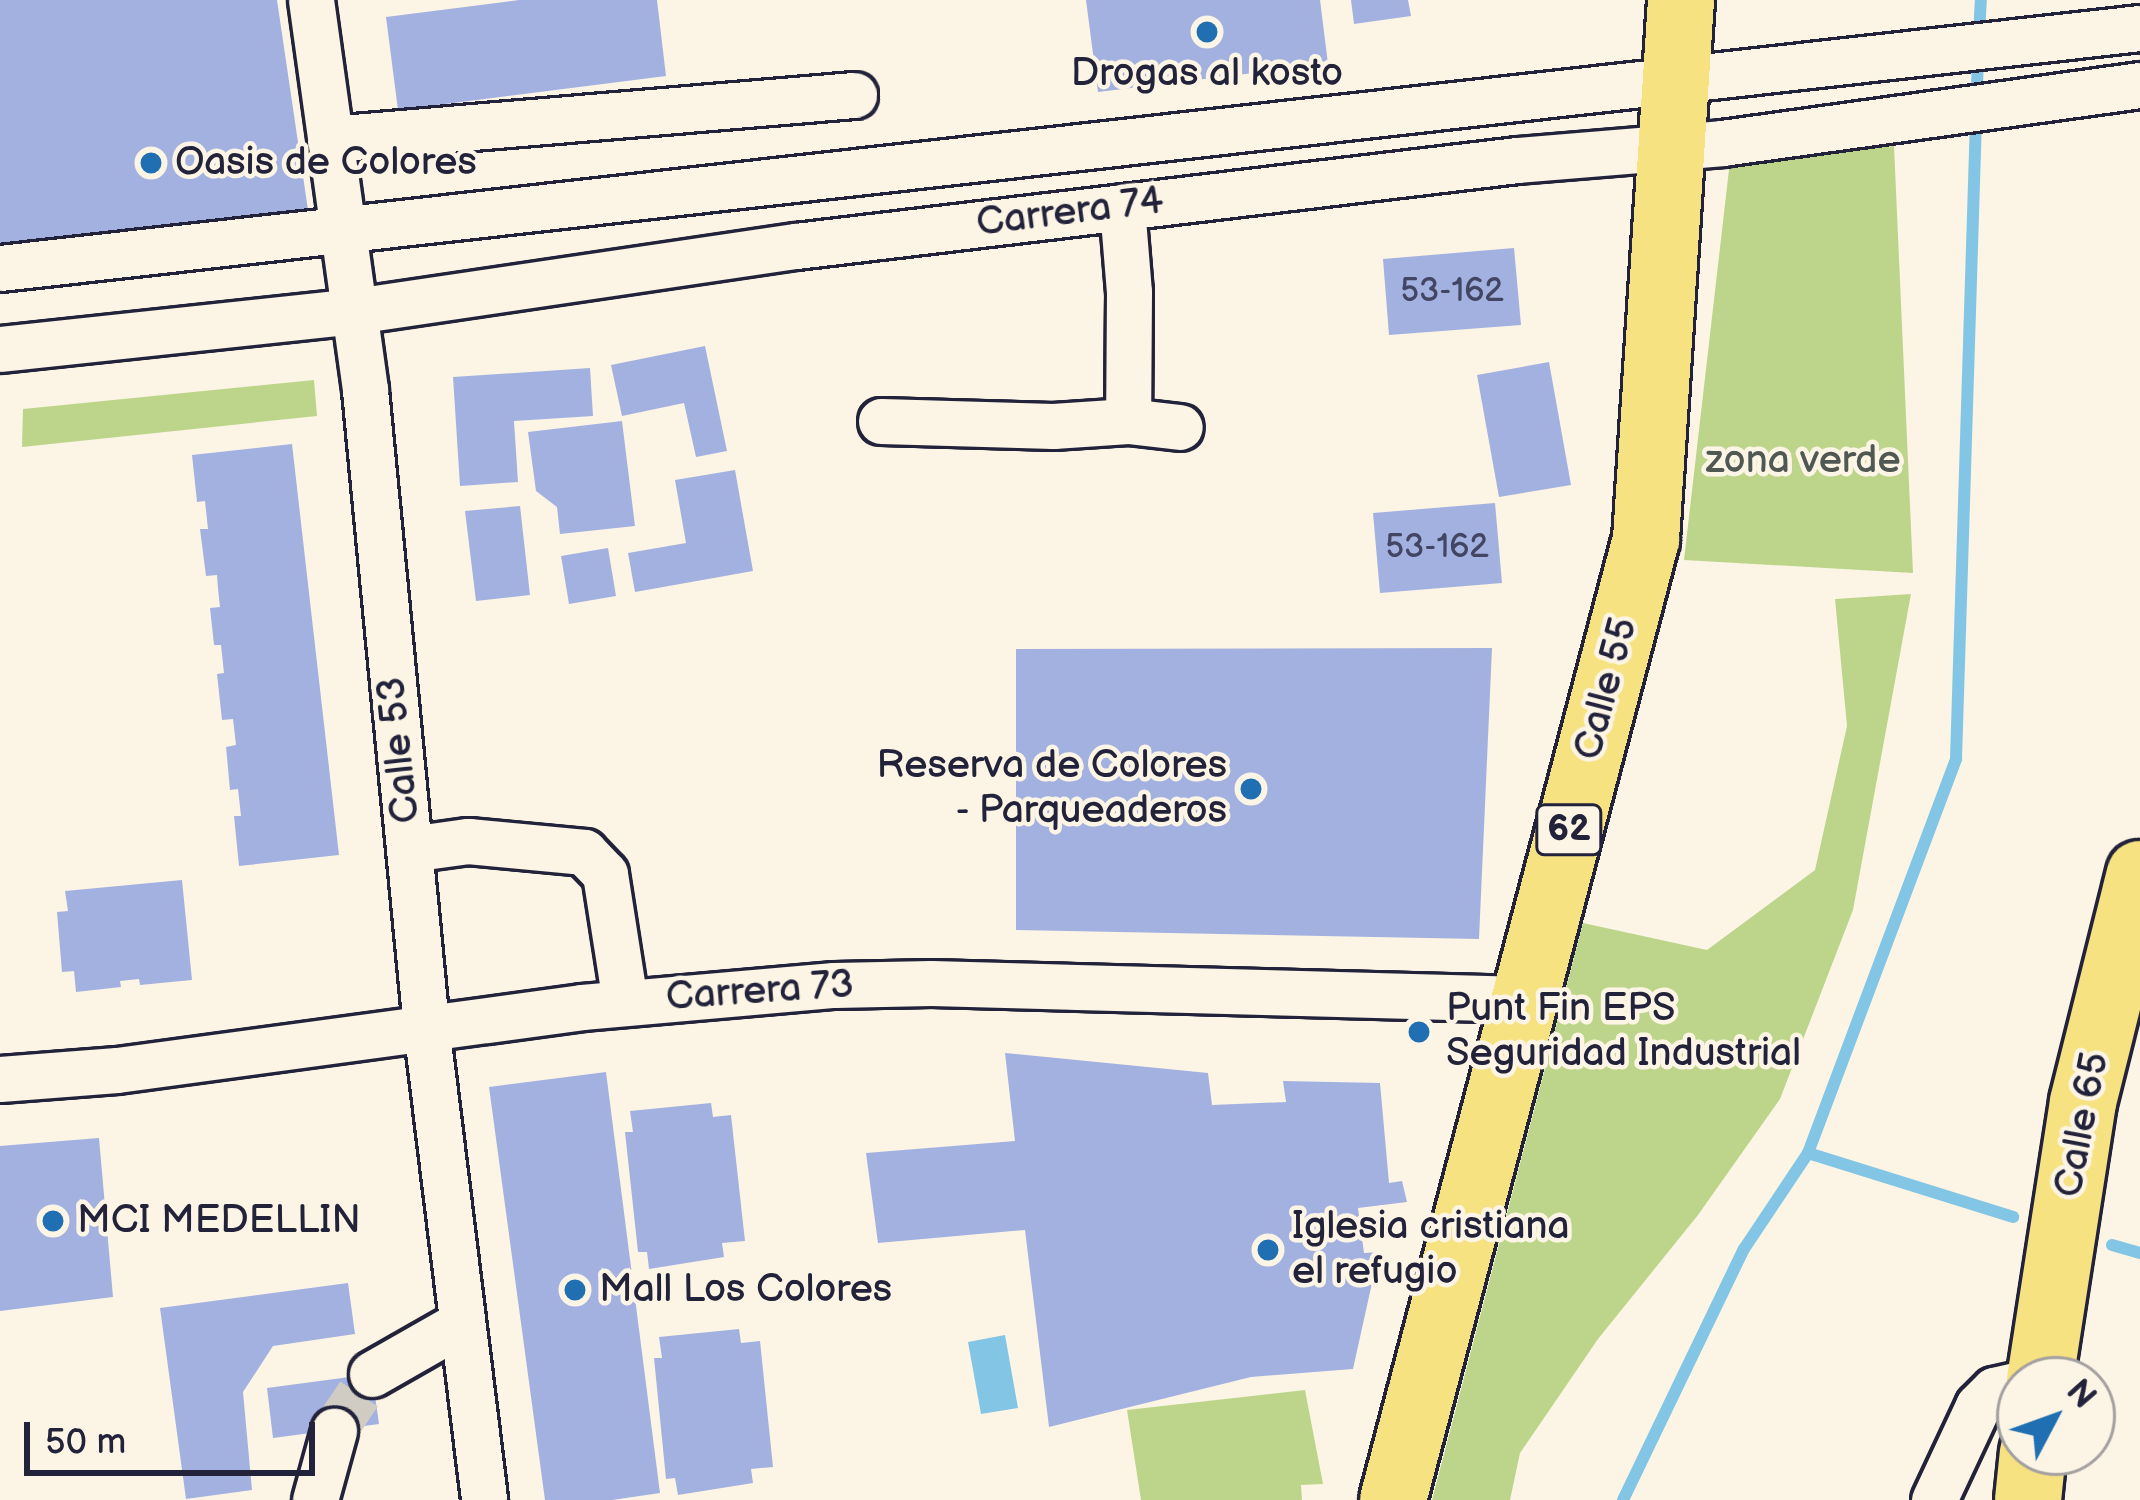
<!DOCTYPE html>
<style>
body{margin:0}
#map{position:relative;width:2140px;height:1500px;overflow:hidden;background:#fcf5e5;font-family:"Balsamiq Sans",sans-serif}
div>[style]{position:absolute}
.green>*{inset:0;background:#bdd58b}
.water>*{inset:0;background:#83c5e4}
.stream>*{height:12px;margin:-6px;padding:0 6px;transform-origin:6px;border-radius:6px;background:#83c5e4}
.building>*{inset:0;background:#a3b1e0}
.minor-tunnel>*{height:45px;margin-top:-22.5px;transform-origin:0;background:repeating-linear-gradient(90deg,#d0cbc3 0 45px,transparent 0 67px)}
.roads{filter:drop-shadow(3px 0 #22223b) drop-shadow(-3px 0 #22223b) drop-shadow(0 3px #22223b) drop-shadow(0 -3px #22223b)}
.minor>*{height:45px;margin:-22.5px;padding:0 22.5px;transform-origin:22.5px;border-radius:22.5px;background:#fcf5e5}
.highway>*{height:66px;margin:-33px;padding:0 33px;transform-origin:33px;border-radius:33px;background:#f7e281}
.dots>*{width:33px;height:33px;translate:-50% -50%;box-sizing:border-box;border:6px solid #fcf5e5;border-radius:50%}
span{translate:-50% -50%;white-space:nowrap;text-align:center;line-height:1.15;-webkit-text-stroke:9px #fcf5e5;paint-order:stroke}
.number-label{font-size:33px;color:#424664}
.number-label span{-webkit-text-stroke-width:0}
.shield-label span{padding:3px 9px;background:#fcf5e5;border:3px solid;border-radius:9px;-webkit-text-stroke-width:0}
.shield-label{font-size:36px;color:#22223b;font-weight:700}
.poi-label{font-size:39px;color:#22223b}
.left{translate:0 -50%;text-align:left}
.right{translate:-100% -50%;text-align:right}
.street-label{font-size:39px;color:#22223b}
.park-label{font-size:39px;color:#505853}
.north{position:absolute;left:1996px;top:1356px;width:120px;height:120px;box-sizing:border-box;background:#fcf5e5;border:3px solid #a5a1a1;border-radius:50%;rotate:49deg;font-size:33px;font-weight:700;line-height:48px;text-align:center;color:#22223b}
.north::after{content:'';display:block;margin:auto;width:42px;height:54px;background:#1f6fb2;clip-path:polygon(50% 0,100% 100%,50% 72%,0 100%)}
.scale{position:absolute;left:24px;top:1422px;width:291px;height:54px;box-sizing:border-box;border:6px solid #22223b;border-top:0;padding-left:15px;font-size:36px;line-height:42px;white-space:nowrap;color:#22223b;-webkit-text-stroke:9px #fcf5e5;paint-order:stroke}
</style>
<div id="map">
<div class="green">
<div style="clip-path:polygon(1894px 146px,1913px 573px,1684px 560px,1730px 161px)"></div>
<div style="clip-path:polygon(314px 380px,317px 416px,22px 447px,23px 409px)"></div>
<div style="clip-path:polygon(1911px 594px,1853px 910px,1780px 1099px,1698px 1215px,1598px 1339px,1520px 1453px,1510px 1500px,1432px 1500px,1583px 923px,1707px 950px,1815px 870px,1847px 726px,1835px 599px)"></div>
<div style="clip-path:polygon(1305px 1390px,1323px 1484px,1301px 1485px,1302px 1500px,1141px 1500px,1127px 1410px)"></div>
</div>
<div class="water">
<div style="clip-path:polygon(1005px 1335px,1018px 1408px,981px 1414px,968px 1342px)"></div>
</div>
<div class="stream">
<div style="left:1979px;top:35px;width:35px;rotate:-87deg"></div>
<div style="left:1808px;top:1153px;width:215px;rotate:17.3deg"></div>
<div style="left:2112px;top:1245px;width:29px;rotate:16deg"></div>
<div style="left:1623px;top:1500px;width:279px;rotate:-64.3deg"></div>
<div style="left:1744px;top:1249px;width:115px;rotate:-56.3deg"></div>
<div style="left:1808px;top:1153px;width:421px;rotate:-69.4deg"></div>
<div style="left:1956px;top:759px;width:704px;rotate:-88.21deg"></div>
</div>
<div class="building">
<div style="clip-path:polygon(0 0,277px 0,308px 210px,0 254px)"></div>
<div style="clip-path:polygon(519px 0,657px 0,666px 76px,398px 110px,386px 17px)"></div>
<div style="clip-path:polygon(1086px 0,1320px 0,1328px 64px,1098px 92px)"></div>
<div style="clip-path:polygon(1351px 0,1408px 0,1411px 16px,1354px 24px)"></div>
<div style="clip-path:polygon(1514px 248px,1521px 325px,1389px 335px,1383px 259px)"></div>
<div style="clip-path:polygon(705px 346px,727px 451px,696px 457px,684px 403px,622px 416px,611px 365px)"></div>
<div style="clip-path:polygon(1549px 362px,1571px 485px,1499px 497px,1477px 375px)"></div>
<div style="clip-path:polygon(590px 368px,593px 416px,514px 421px,518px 482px,460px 486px,453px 377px)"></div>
<div style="clip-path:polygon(622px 421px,635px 526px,560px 534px,557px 507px,536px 491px,528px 432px)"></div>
<div style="clip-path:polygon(292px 444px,339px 855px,239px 866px,234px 816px,241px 816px,238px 789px,230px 790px,226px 747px,236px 745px,233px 719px,222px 720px,217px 674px,224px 673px,221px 645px,214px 645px,210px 608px,220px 607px,218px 589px,217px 575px,206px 576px,200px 529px,208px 529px,205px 501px,197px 502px,192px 455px)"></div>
<div style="clip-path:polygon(735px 470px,753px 571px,635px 592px,628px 553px,686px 543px,675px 480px)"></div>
<div style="clip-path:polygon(1495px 503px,1502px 583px,1380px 593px,1373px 513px)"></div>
<div style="clip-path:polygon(520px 506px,530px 595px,476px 601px,465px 511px)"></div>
<div style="clip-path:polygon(608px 548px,616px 596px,569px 604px,561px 556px)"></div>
<div style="clip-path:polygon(1492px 648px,1479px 939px,1016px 930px,1016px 649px)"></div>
<div style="clip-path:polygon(182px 880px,192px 980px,140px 985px,139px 979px,120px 981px,121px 987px,76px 992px,74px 971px,62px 972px,57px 912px,68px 911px,65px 891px)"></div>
<div style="clip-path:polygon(1005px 1053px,1208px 1073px,1212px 1105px,1286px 1102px,1283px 1081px,1380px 1083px,1389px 1183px,1402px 1181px,1407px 1202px,1358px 1208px,1364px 1253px,1379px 1252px,1382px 1274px,1374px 1274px,1353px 1369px,1251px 1377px,1049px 1427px,1025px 1230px,878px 1243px,866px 1153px,1015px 1141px)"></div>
<div style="clip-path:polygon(606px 1072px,660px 1493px,612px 1500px,545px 1500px,489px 1087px)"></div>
<div style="clip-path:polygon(711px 1103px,713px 1117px,731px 1115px,745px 1241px,722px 1243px,724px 1257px,649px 1269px,647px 1252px,638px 1252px,625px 1132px,633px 1132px,630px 1111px)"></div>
<div style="clip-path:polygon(99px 1138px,113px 1297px,0 1311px,0 1146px)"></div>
<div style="clip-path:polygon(348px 1283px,355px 1334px,273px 1346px,243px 1392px,252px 1490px,186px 1499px,160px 1308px)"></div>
<div style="clip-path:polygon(739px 1329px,741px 1343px,760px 1341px,773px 1467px,751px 1469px,753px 1483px,678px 1495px,675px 1478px,666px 1479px,654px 1358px,662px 1358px,659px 1337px)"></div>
<div style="clip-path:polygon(372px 1374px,379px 1424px,273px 1438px,267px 1388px)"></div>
</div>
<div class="minor-tunnel">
<div style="left:334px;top:1431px;width:69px;rotate:-56.3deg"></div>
</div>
<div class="roads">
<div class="minor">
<div style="left:311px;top:0;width:394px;rotate:82.1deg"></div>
<div style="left:365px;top:390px;width:639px;rotate:84.52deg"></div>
<div style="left:426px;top:1026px;width:478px;rotate:83deg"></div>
<div style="left:330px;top:139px;width:526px;rotate:-4.8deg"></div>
<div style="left:1122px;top:207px;width:85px;rotate:85.3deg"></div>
<div style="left:1129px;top:292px;width:129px;rotate:90.4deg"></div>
<div style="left:0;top:268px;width:2153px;rotate:-6.4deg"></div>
<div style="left:0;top:349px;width:357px;rotate:-6.1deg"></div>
<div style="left:355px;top:311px;width:446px;rotate:-8.4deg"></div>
<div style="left:796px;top:246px;width:726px;rotate:-6.8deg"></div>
<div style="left:1517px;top:160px;width:206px;rotate:-4.7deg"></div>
<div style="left:1722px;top:143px;width:422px;rotate:-7.9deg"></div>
<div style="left:881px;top:421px;width:172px;rotate:1.7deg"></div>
<div style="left:1053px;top:426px;width:75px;rotate:-3.8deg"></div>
<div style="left:1128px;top:421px;width:52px;rotate:6.6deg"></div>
<div style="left:410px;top:849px;width:59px;rotate:-7.9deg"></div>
<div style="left:468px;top:841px;width:117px;rotate:5.4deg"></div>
<div style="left:584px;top:852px;width:30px;rotate:46deg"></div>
<div style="left:605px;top:874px;width:130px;rotate:81.1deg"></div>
<div style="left:0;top:1079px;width:117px;rotate:-4.4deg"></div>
<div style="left:117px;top:1070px;width:469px;rotate:-7.7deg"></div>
<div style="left:582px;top:1007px;width:253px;rotate:-5deg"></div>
<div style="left:834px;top:985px;width:97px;rotate:-1.2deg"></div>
<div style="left:931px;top:983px;width:593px;rotate:1.55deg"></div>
<div style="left:372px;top:1374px;width:99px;rotate:-29.7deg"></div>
<div style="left:315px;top:1500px;width:72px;rotate:-74.6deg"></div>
<div style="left:1934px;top:1500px;width:104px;rotate:-64.9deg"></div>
<div style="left:1978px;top:1406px;width:23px;rotate:-45deg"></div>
<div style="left:1994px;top:1390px;width:27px;rotate:-13deg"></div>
</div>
<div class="highway">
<div style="left:2040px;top:1380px;width:281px;rotate:-81.2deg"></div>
<div style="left:2083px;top:1102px;width:235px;rotate:-76deg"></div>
<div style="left:1393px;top:1500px;width:994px;rotate:-75.25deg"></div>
<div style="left:1646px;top:539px;width:540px;rotate:-86.28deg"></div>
<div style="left:2028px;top:1500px;width:48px;rotate:-84.1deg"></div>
</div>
</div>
<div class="dots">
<div style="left:1207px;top:32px;background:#1f6fb2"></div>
<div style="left:151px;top:163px;background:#1f6fb2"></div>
<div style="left:1251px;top:789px;background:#1f6fb2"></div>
<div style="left:1419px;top:1032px;background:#1f6fb2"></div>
<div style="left:53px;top:1221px;background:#1f6fb2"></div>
<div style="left:1268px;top:1250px;background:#1f6fb2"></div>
<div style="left:575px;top:1290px;background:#1f6fb2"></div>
</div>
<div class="number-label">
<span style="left:1452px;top:292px">53-162</span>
<span style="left:1437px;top:548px">53-162</span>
</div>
<div class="shield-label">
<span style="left:1569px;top:830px">62</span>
</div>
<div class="poi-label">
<span style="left:1207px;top:74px">Drogas al kosto</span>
<span class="left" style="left:175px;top:163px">Oasis de Colores</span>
<span class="right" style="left:1227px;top:789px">Reserva de Colores<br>- Parqueaderos</span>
<span class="left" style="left:1446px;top:1032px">Punt Fin EPS<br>Seguridad Industrial</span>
<span class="left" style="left:77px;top:1221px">MCI MEDELLIN</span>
<span class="left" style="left:1292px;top:1250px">Iglesia cristiana<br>el refugio</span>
<span class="left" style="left:599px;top:1290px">Mall Los Colores</span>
</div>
<div class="street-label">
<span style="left:1070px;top:213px;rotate:-7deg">Carrera 74</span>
<span style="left:1607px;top:689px;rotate:-75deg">Calle 55</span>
<span style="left:400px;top:750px;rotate:-96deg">Calle 53</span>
<span style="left:760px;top:992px;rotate:-4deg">Carrera 73</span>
<span style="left:2083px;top:1125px;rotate:-79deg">Calle 65</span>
</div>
<div class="park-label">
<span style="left:1803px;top:461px">zona verde</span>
</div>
<div class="north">N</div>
<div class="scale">50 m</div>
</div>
